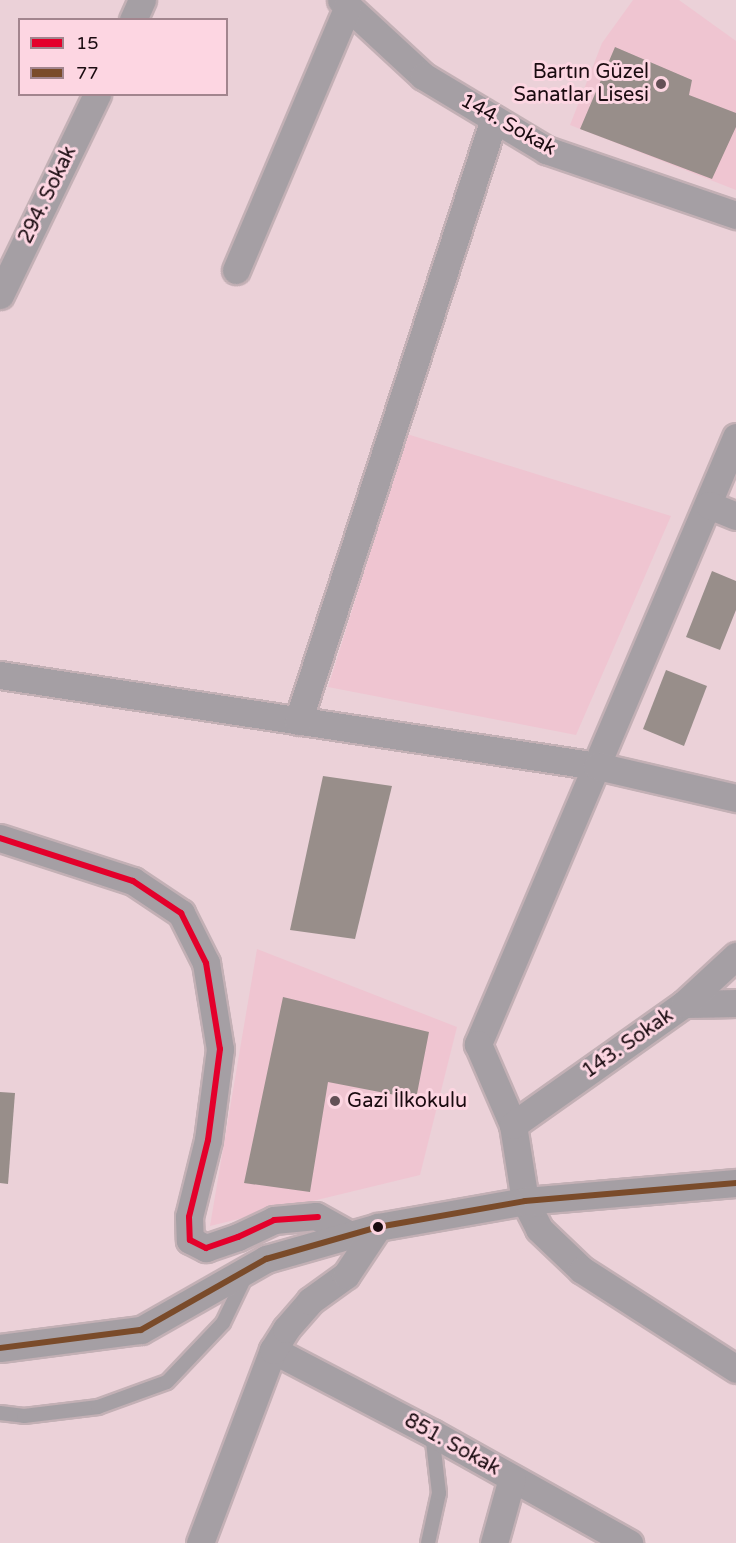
<!DOCTYPE html>
<meta charset="utf-8">
<style>
body{margin:0}
#map{position:relative;width:736px;height:1543px;overflow:hidden;background:#ebd1d8;font-family:"Varela Round",sans-serif}
div>[style]{position:absolute}
.built>*{inset:0;background:#efc5d1}
.building>*{inset:0;background:#988e8a}
.roads{filter:drop-shadow(2px 0 #c3b0b5) drop-shadow(-2px 0 #c3b0b5) drop-shadow(0 2px #c3b0b5) drop-shadow(0 -2px #c3b0b5)}
.lane>*{height:14px;margin:-7px;padding:0 7px;transform-origin:7px;border-radius:7px;background:#a59fa4}
.street>*{height:27px;margin:-13.5px;padding:0 13.5px;transform-origin:13.5px;border-radius:13.5px;background:#a59fa4}
.bus-1>*{height:6px;margin:-3px;padding:0 3px;transform-origin:3px;border-radius:3px;background:#e4002b}
.bus-2>*{height:6px;margin:-3px;padding:0 3px;transform-origin:3px;border-radius:3px;background:#7a4b2a}
.dots>*{width:16px;height:16px;translate:-50% -50%;box-sizing:border-box;border:3px solid #fdd6e2;border-radius:50%}
span{translate:-50% -50%;white-space:nowrap;text-align:center;line-height:1.15;-webkit-text-stroke:6px #fdd6e2;paint-order:stroke}
.poi-label{font-size:20px;color:#1a0b10}
.right{translate:-100% -50%;text-align:right}
.left{translate:0 -50%;text-align:left}
.street-label{font-size:20px;color:#1a0b10}
.legend{position:absolute;left:18px;top:18px;width:210px;height:78px;box-sizing:border-box;background:#fdd6e2;border:2px solid #a2858e;margin:0;padding:8px 10px;list-style:none;font-size:18px;color:#1a0b10}
.legend li{display:flex;align-items:center;gap:12px;height:30px}
.legend b{width:30px;border:2px solid #a2858e}
</style>
<div id="map">
<div class="built">
<div style="clip-path:polygon(633px 0,679px 0,736px 41px,736px 190px,570px 125px,602px 43px)"></div>
<div style="clip-path:polygon(407px 434px,671px 516px,576px 735px,328px 687px)"></div>
<div style="clip-path:polygon(257px 949px,457px 1027px,420px 1175px,210px 1226px)"></div>
</div>
<div class="building">
<div style="clip-path:polygon(615px 47px,692px 80px,689px 95px,736px 113px,736px 127px,712px 179px,580px 129px)"></div>
<div style="clip-path:polygon(712px 571px,736px 581px,736px 610px,720px 650px,686px 637px)"></div>
<div style="clip-path:polygon(666px 670px,707px 686px,684px 746px,643px 729px)"></div>
<div style="clip-path:polygon(323px 776px,392px 786px,355px 939px,290px 930px)"></div>
<div style="clip-path:polygon(283px 997px,429px 1032px,416px 1099px,328px 1082px,310px 1192px,244px 1183px)"></div>
<div style="clip-path:polygon(0 1092px,15px 1093px,8px 1184px,0 1183px)"></div>
</div>
<div class="roads">
<div class="lane">
<div style="left:0;top:1413px;width:24px;rotate:7deg"></div>
<div style="left:24px;top:1416px;width:75px;rotate:-6.9deg"></div>
<div style="left:98px;top:1407px;width:73px;rotate:-19.9deg"></div>
<div style="left:167px;top:1382px;width:81px;rotate:-46.5deg"></div>
<div style="left:223px;top:1323px;width:53px;rotate:-64.4deg"></div>
<div style="left:428px;top:1543px;width:51px;rotate:-77.6deg"></div>
<div style="left:439px;top:1493px;width:60px;rotate:-96.7deg"></div>
</div>
<div class="street">
<div style="left:341px;top:0;width:112px;rotate:42.8deg"></div>
<div style="left:423px;top:76px;width:144px;rotate:31deg"></div>
<div style="left:546px;top:150px;width:201px;rotate:18.9deg"></div>
<div style="left:133px;top:20px;width:22px;rotate:-66deg"></div>
<div style="left:236px;top:270px;width:287px;rotate:-67deg"></div>
<div style="left:0;top:295px;width:223px;rotate:-64.2deg"></div>
<div style="left:736px;top:437px;width:660px;rotate:113.03deg"></div>
<div style="left:478px;top:1044px;width:88px;rotate:66.6deg"></div>
<div style="left:513px;top:1125px;width:77px;rotate:81deg"></div>
<div style="left:525px;top:1201px;width:31px;rotate:63deg"></div>
<div style="left:539px;top:1229px;width:59px;rotate:43.6deg"></div>
<div style="left:582px;top:1270px;width:183px;rotate:32.7deg"></div>
<div style="left:709px;top:505px;width:29px;rotate:22deg"></div>
<div style="left:0;top:675px;width:604px;rotate:8.67deg"></div>
<div style="left:597px;top:766px;width:143px;rotate:13deg"></div>
<div style="left:298px;top:721px;width:633px;rotate:-71.97deg"></div>
<div style="left:0;top:838px;width:140px;rotate:17.9deg"></div>
<div style="left:133px;top:881px;width:58px;rotate:33.7deg"></div>
<div style="left:181px;top:913px;width:56px;rotate:63.4deg"></div>
<div style="left:206px;top:963px;width:87px;rotate:80.8deg"></div>
<div style="left:220px;top:1049px;width:92px;rotate:97.5deg"></div>
<div style="left:208px;top:1140px;width:79px;rotate:103.9deg"></div>
<div style="left:189px;top:1217px;width:23px;rotate:88deg"></div>
<div style="left:190px;top:1240px;width:18px;rotate:27deg"></div>
<div style="left:206px;top:1248px;width:34px;rotate:-19deg"></div>
<div style="left:238px;top:1237px;width:40px;rotate:-25deg"></div>
<div style="left:274px;top:1220px;width:42px;rotate:-5.4deg"></div>
<div style="left:316px;top:1216px;width:37px;rotate:29deg"></div>
<div style="left:684px;top:1004px;width:52px;rotate:-1.1deg"></div>
<div style="left:513px;top:1125px;width:209px;rotate:-35.3deg"></div>
<div style="left:684px;top:1004px;width:71px;rotate:-42.7deg"></div>
<div style="left:0;top:1348px;width:142px;rotate:-7.3deg"></div>
<div style="left:141px;top:1330px;width:144px;rotate:-29.6deg"></div>
<div style="left:266px;top:1259px;width:116px;rotate:-15.9deg"></div>
<div style="left:378px;top:1227px;width:149px;rotate:-10deg"></div>
<div style="left:525px;top:1201px;width:212px;rotate:-4.9deg"></div>
<div style="left:273px;top:1350px;width:179px;rotate:27.6deg"></div>
<div style="left:432px;top:1433px;width:226px;rotate:29.2deg"></div>
<div style="left:200px;top:1543px;width:206px;rotate:-69.3deg"></div>
<div style="left:273px;top:1350px;width:25px;rotate:-58deg"></div>
<div style="left:286px;top:1329px;width:37px;rotate:-49deg"></div>
<div style="left:310px;top:1301px;width:44px;rotate:-35.8deg"></div>
<div style="left:346px;top:1275px;width:58px;rotate:-56.3deg"></div>
<div style="left:494px;top:1543px;width:67px;rotate:-74.5deg"></div>
</div>
</div>
<div class="bus-1">
<div style="left:0;top:838px;width:140px;rotate:17.9deg"></div>
<div style="left:133px;top:881px;width:58px;rotate:33.7deg"></div>
<div style="left:181px;top:913px;width:56px;rotate:63.4deg"></div>
<div style="left:206px;top:963px;width:87px;rotate:80.8deg"></div>
<div style="left:220px;top:1049px;width:92px;rotate:97.5deg"></div>
<div style="left:208px;top:1140px;width:79px;rotate:103.9deg"></div>
<div style="left:189px;top:1217px;width:23px;rotate:88deg"></div>
<div style="left:190px;top:1240px;width:18px;rotate:27deg"></div>
<div style="left:206px;top:1248px;width:34px;rotate:-19deg"></div>
<div style="left:238px;top:1237px;width:40px;rotate:-25deg"></div>
<div style="left:274px;top:1220px;width:44px;rotate:-3.9deg"></div>
</div>
<div class="bus-2">
<div style="left:0;top:1348px;width:142px;rotate:-7.3deg"></div>
<div style="left:141px;top:1330px;width:144px;rotate:-29.6deg"></div>
<div style="left:266px;top:1259px;width:116px;rotate:-15.9deg"></div>
<div style="left:378px;top:1227px;width:149px;rotate:-10deg"></div>
<div style="left:525px;top:1201px;width:212px;rotate:-4.9deg"></div>
</div>
<div class="dots">
<div style="left:661px;top:84px;background:#635056"></div>
<div style="left:335px;top:1101px;background:#635056"></div>
<div style="left:378px;top:1227px;background:#1a0b10"></div>
</div>
<div class="poi-label">
<span class="right" style="left:649px;top:84px">Bartın Güzel<br>Sanatlar Lisesi</span>
<span class="left" style="left:347px;top:1101px">Gazi İlkokulu</span>
</div>
<div class="street-label">
<span style="left:508px;top:125px;rotate:29deg">144. Sokak</span>
<span style="left:48px;top:195px;rotate:-64deg">294. Sokak</span>
<span style="left:628px;top:1044px;rotate:-35deg">143. Sokak</span>
<span style="left:452px;top:1445px;rotate:29deg">851. Sokak</span>
</div>
<ul class="legend">
<li><b style="height:8px;background:#e4002b"></b>15</li>
<li><b style="height:8px;background:#7a4b2a"></b>77</li>
</ul>
</div>
